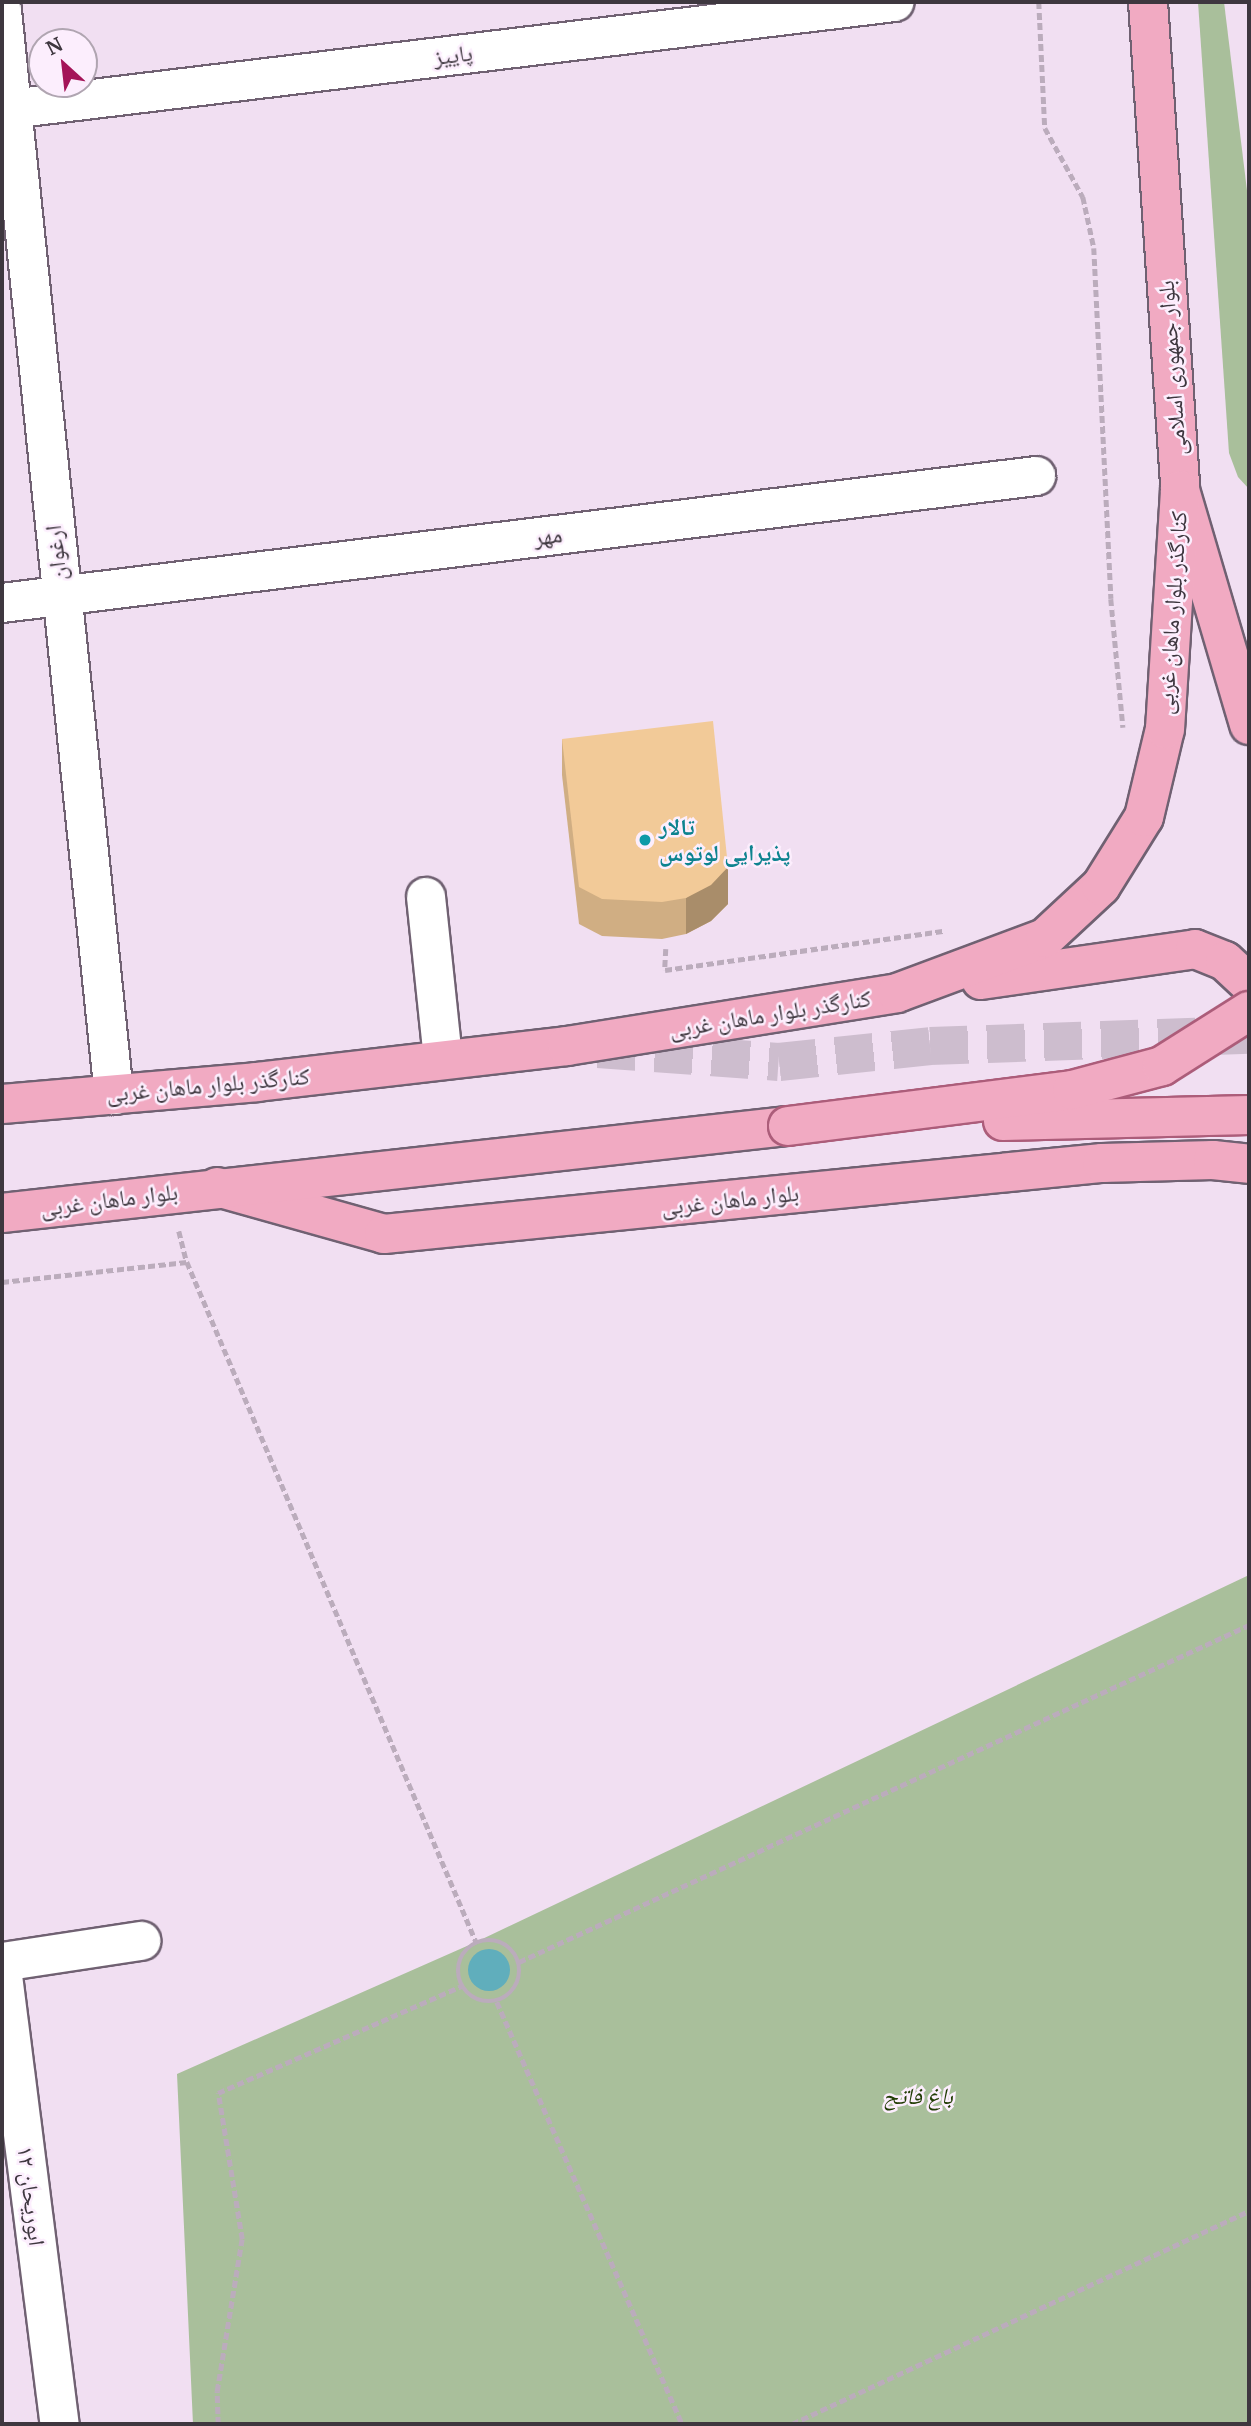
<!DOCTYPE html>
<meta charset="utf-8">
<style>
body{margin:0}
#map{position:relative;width:1251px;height:2426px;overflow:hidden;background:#f1dff2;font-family:Merriweather,"Noto Naskh Arabic",serif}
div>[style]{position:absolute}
.green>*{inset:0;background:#a9bf9b}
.water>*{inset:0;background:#60aebc}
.round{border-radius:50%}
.major-tunnel>*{height:38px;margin-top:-19px;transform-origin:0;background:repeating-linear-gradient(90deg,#cdbdce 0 38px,transparent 0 57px)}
.path>*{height:4.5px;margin-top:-2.25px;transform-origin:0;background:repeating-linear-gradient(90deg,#bbacbc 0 7px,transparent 0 10.5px)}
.path>.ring{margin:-2.25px;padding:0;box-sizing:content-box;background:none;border:4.5px solid #bbacbc;border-radius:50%}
.roads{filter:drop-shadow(2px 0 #706172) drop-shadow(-2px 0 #706172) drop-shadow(0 2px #706172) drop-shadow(0 -2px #706172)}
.minor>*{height:38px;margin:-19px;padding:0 19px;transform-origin:19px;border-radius:19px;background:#fff}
.major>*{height:38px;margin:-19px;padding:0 19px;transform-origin:19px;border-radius:19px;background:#f1aac2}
.bridges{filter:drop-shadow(2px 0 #ac5d7a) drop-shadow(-2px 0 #ac5d7a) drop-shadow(0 2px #ac5d7a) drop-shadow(0 -2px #ac5d7a)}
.major-bridge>*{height:38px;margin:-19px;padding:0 19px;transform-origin:19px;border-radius:19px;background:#f1aac2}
.wall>*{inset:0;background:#d0ae83}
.shaded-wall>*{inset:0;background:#a98d6a}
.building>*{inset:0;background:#f2ca98}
.dots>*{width:19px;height:19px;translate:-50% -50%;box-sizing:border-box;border:4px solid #fceefd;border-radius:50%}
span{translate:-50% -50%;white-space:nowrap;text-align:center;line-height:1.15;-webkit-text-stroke:5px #fceefd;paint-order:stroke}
.street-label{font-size:23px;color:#3e373f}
.culture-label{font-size:23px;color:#0d838f;font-weight:700}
.left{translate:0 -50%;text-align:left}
.park-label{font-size:23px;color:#213c04;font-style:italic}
.frame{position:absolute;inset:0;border:4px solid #3e373f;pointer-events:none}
.north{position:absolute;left:28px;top:28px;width:70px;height:70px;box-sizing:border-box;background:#fceefd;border:2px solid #b0a5b1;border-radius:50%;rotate:333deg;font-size:19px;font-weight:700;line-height:28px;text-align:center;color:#3e373f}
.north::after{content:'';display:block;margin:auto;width:24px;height:32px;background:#a41458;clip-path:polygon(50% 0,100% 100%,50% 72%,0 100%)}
</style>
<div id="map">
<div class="green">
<div style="clip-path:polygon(1198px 2px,1224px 2px,1249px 207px,1249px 489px,1238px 477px,1229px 453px)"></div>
<div style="clip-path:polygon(1249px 1575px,1249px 2424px,193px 2424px,177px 2074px,476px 1942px)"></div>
</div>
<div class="water">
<div class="round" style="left:468px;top:1949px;width:42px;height:42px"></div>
</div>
<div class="major-tunnel">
<div style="left:598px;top:1049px;width:181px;rotate:4.1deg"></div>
<div style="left:779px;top:1062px;width:152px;rotate:-6deg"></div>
<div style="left:930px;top:1046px;width:319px;rotate:-2deg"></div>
</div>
<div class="path">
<div style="left:1039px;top:2px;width:126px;rotate:87.3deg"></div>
<div style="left:1045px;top:128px;width:79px;rotate:61.2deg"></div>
<div style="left:1083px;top:197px;width:52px;rotate:77.8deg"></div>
<div style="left:1094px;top:248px;width:351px;rotate:87.2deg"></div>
<div style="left:1111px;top:599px;width:129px;rotate:84.6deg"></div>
<div style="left:666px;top:949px;width:21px;rotate:93deg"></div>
<div style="left:665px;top:970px;width:282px;rotate:-8deg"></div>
<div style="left:179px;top:1231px;width:32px;rotate:76deg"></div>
<div style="left:187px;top:1262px;width:741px;rotate:66.96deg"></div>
<div style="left:2px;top:1282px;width:186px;rotate:-6.2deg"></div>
<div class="ring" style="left:458px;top:1940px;width:57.5px;height:57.5px"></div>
<div style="left:519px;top:1962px;width:804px;rotate:-24.78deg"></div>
<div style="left:497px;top:2002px;width:461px;rotate:66.3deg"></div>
<div style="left:218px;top:2424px;width:33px;rotate:-92deg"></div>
<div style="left:217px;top:2391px;width:154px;rotate:-80.7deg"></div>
<div style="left:242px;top:2239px;width:148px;rotate:-99.3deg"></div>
<div style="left:218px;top:2093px;width:266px;rotate:-23.7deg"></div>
<div style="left:792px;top:2424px;width:504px;rotate:-24.99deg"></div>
</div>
<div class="roads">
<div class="minor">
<div style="left:2px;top:11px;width:1090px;rotate:84.1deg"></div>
<div style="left:2px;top:110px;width:899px;rotate:-6.9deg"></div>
<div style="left:2px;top:603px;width:1042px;rotate:-7deg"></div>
<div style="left:426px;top:897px;width:163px;rotate:84deg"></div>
<div style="left:2px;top:1962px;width:141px;rotate:-8.6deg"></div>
<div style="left:2px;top:1968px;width:460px;rotate:82.8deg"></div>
</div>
<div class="major">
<div style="left:1148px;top:2px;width:489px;rotate:86.2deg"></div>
<div style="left:1180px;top:490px;width:245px;rotate:73.6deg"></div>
<div style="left:981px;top:980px;width:216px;rotate:-8.2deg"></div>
<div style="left:1195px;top:949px;width:32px;rotate:22deg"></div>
<div style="left:1225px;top:961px;width:33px;rotate:43deg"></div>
<div style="left:2px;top:1104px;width:256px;rotate:-4.9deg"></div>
<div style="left:257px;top:1082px;width:312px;rotate:-6.6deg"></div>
<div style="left:567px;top:1046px;width:334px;rotate:-9.1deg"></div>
<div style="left:897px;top:993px;width:158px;rotate:-20.4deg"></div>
<div style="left:1045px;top:938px;width:76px;rotate:-42.9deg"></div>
<div style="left:1101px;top:886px;width:81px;rotate:-58.1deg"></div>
<div style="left:1144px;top:817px;width:90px;rotate:-76.6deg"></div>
<div style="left:1165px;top:729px;width:239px;rotate:-86.4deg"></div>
<div style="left:217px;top:1187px;width:173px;rotate:15.7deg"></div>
<div style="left:384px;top:1234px;width:722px;rotate:-5.65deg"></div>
<div style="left:1102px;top:1163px;width:111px;rotate:-1.5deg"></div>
<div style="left:1213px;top:1160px;width:36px;rotate:6deg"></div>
<div style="left:2px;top:1213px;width:791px;rotate:-6.32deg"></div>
</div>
</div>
<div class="bridges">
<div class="major-bridge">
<div style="left:1003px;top:1121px;width:246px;rotate:-1.4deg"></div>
<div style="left:788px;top:1126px;width:286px;rotate:-7.2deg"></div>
<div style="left:1072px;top:1090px;width:93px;rotate:-14.9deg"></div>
<div style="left:1162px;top:1066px;width:103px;rotate:-32.3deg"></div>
</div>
</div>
<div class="wall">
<div style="clip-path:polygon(562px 739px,728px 904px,711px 921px,686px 934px,662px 939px,602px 936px,579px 924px,562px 775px)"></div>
</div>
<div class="shaded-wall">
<div style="clip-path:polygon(728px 867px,728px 904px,711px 921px,686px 934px,686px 898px)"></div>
</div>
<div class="building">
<div style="clip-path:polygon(713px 721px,728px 867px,711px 885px,686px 898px,662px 902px,602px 899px,579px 887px,562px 739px)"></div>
</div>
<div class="dots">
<div style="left:645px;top:840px;background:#0f9aa8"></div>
</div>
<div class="street-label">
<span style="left:453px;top:55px;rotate:-7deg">پاییز</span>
<span style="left:1172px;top:368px;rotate:-94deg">بلوار جمهوری اسلامی</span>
<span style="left:548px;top:536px;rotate:-7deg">مهر</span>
<span style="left:56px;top:553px;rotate:-96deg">ارغوان</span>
<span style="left:1172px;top:613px;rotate:-86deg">کنارگذر بلوار ماهان غربی</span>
<span style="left:770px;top:1014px;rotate:-9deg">کنارگذر بلوار ماهان غربی</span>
<span style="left:208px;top:1085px;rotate:-5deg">کنارگذر بلوار ماهان غربی</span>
<span style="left:109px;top:1200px;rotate:-7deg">بلوار ماهان غربی</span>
<span style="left:730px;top:1200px;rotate:-6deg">بلوار ماهان غربی</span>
<span style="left:31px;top:2196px;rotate:83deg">ابوریحان ۱۲</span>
</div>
<div class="culture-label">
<span class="left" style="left:659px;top:840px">تالار<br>پذیرایی لوتوس</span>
</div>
<div class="park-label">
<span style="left:918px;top:2096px">باغ فاتح</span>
</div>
<div class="frame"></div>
<div class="north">N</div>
</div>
